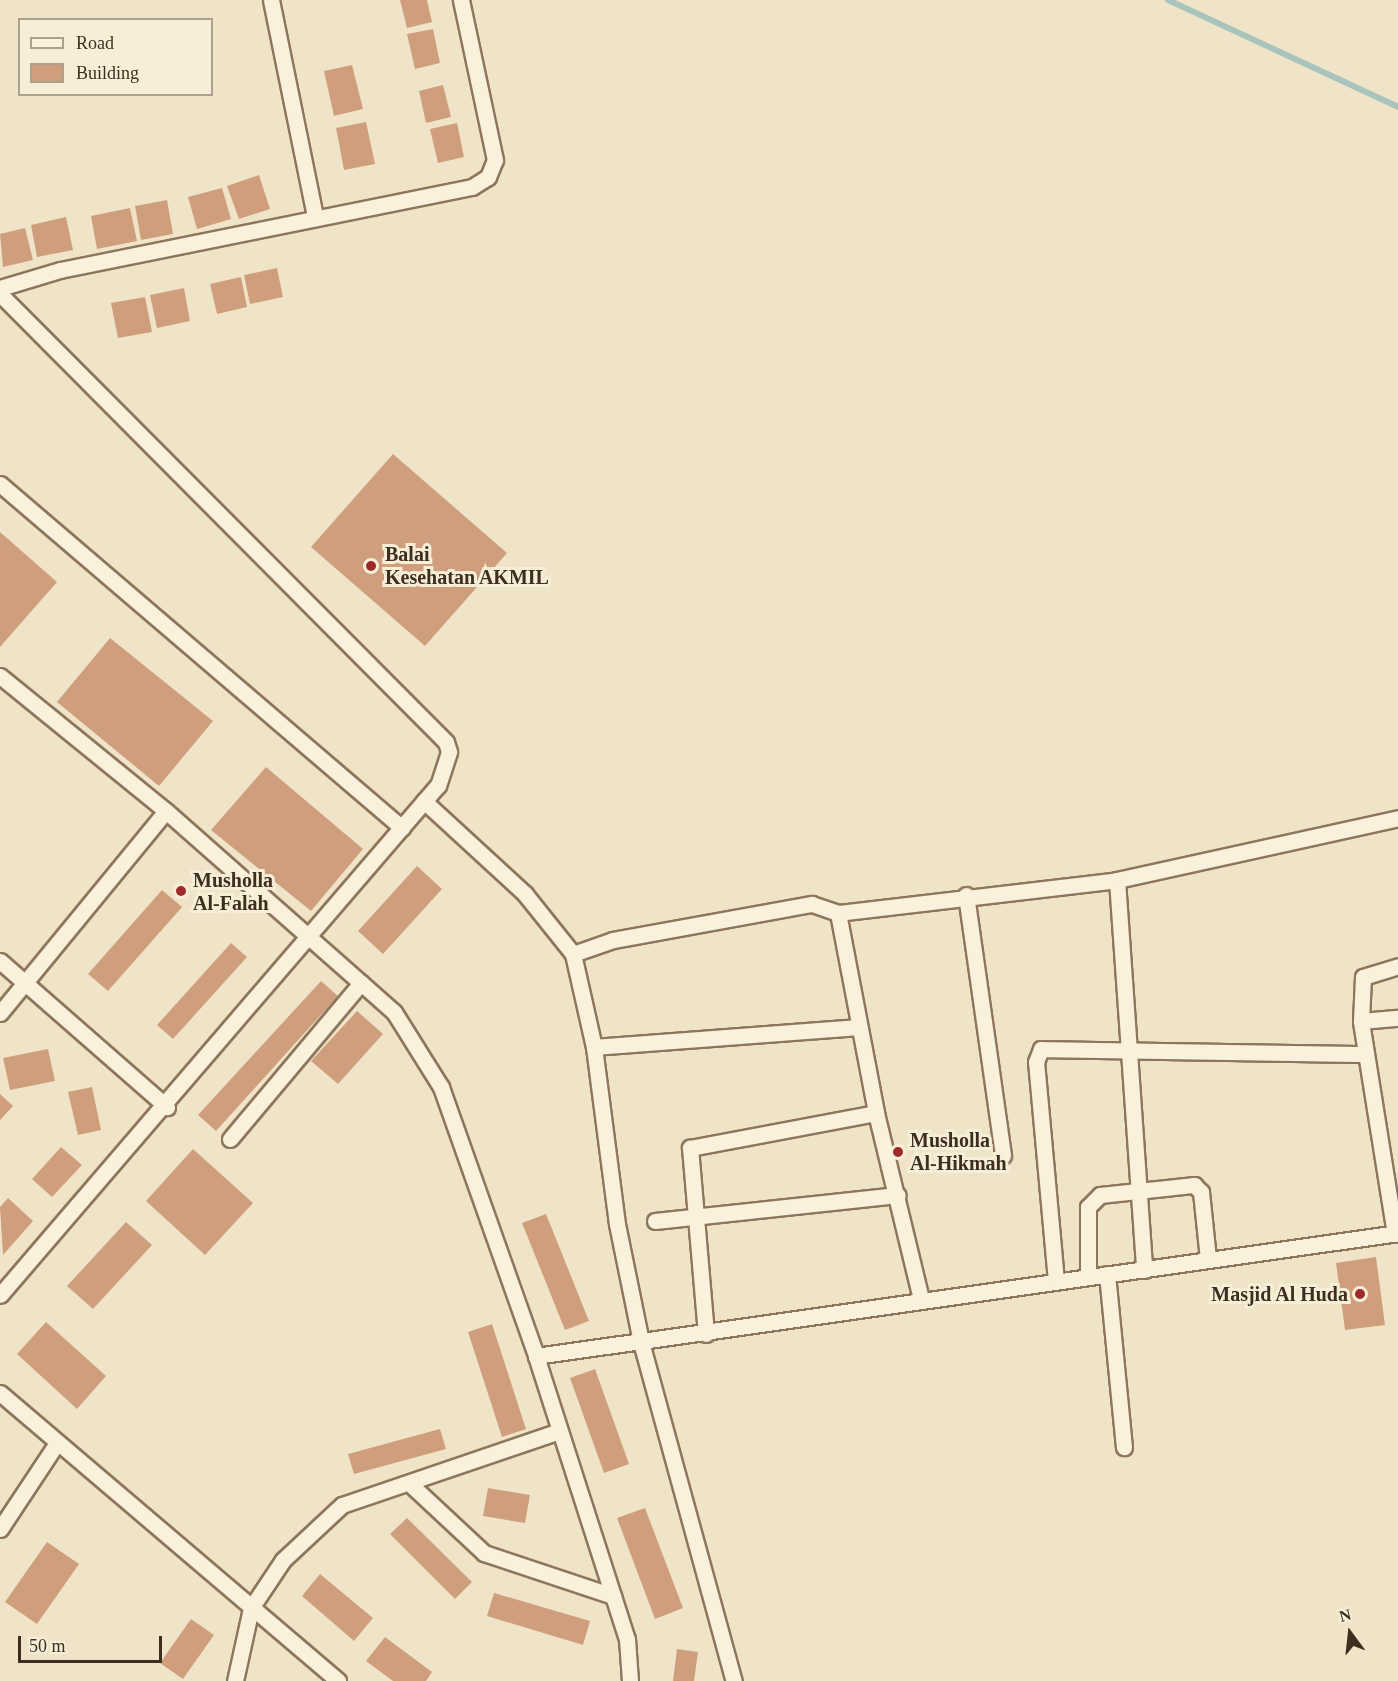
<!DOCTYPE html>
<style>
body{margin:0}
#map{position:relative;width:1398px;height:1681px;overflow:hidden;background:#f0e4c8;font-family:"Times New Roman",serif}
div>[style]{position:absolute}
.stream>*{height:6px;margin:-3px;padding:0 3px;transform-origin:3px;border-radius:3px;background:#a9c4bc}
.building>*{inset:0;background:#cf9f7d}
.roads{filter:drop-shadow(2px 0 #8d765c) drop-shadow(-2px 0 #8d765c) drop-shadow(0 2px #8d765c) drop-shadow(0 -2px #8d765c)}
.street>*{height:15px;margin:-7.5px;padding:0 7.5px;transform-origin:7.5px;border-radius:7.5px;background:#faf1dc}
.dots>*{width:16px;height:16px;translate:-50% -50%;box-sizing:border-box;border:3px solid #f7eed8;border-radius:50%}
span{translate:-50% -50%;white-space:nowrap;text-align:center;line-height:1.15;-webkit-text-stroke:6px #f7eed8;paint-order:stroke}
.poi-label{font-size:20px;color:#3d2e20;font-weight:700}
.left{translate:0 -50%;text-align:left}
.right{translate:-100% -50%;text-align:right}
.legend{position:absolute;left:18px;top:18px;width:195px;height:78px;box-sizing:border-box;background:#f7eed8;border:2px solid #ada18e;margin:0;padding:8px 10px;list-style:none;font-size:18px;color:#3d2e20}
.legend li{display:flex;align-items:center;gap:12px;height:30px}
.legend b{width:30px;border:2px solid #ada18e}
.north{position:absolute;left:1320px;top:1603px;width:60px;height:60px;-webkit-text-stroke:4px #f7eed8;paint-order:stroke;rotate:345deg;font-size:16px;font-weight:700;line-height:24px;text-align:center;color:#3d2e20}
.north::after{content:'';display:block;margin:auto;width:21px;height:27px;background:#3d2e20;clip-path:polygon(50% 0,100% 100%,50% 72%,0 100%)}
.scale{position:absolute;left:18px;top:1636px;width:144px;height:27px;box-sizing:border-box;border:3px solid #3d2e20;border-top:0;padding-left:8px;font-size:18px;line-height:21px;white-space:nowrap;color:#3d2e20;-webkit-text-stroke:4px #f7eed8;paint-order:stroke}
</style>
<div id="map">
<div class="stream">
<div style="left:1168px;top:0;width:254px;rotate:24.9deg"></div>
</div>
<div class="building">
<div style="clip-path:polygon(400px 0,427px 0,432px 22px,407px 28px)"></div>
<div style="clip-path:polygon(433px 29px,440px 63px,415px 69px,407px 34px)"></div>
<div style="clip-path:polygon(352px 65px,363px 109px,334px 116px,324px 71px)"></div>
<div style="clip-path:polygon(443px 85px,451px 117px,426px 123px,419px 91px)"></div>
<div style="clip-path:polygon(366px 122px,375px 164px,344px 170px,336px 128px)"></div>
<div style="clip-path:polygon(457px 123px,464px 157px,438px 163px,430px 129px)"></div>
<div style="clip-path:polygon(259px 175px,270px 209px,239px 219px,227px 186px)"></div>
<div style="clip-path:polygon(222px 188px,231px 219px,197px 229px,188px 197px)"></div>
<div style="clip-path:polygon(167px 200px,173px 234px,141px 240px,135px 206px)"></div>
<div style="clip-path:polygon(130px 208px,137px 241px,97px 249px,91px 216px)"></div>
<div style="clip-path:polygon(66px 217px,73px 250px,37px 257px,31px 225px)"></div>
<div style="clip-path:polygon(25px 228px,33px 260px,3px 267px,0 234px)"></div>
<div style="clip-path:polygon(277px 268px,283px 297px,250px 304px,244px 275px)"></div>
<div style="clip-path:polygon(241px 277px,247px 307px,217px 314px,210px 284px)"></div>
<div style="clip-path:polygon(184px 288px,190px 321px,157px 328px,150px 295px)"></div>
<div style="clip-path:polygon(145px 297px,152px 332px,118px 338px,111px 303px)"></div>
<div style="clip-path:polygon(393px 454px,507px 553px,425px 646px,311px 547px)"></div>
<div style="clip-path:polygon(0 532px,57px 582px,0 647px)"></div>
<div style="clip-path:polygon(110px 638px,213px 721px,159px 786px,57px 702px)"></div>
<div style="clip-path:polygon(266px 767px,363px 849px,311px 911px,211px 830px)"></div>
<div style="clip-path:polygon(417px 866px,442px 889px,383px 954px,358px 931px)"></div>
<div style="clip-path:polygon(162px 890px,182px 907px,108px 991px,88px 974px)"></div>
<div style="clip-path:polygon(231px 943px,247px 957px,173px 1039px,157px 1025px)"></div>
<div style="clip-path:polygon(321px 981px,338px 996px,216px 1131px,198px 1115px)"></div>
<div style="clip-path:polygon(357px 1011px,383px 1034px,338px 1084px,311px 1061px)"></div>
<div style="clip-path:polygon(48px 1049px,55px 1081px,10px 1090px,3px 1058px)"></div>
<div style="clip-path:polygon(92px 1087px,101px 1130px,78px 1135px,68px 1092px)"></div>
<div style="clip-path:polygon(0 1094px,13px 1106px,0 1120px)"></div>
<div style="clip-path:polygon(61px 1147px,82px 1165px,52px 1197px,32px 1179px)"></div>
<div style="clip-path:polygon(193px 1149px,253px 1203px,205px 1255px,146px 1201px)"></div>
<div style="clip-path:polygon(8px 1198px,33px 1221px,3px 1255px,0 1207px)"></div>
<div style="clip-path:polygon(546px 1214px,589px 1321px,565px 1330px,522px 1223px)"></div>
<div style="clip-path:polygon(126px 1222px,152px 1245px,93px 1309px,67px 1286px)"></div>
<div style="clip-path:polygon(1376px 1257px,1385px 1325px,1345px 1330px,1336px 1263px)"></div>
<div style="clip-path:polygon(46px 1322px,106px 1376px,77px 1409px,17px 1354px)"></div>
<div style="clip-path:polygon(492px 1324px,526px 1429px,502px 1437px,468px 1332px)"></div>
<div style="clip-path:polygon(595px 1369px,629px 1464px,604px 1473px,570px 1378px)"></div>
<div style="clip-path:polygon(440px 1429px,446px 1449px,354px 1474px,348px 1454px)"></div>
<div style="clip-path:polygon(488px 1488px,530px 1495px,525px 1523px,483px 1516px)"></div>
<div style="clip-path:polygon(645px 1508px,683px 1608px,655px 1619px,617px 1518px)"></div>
<div style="clip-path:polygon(407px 1518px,472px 1582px,455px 1599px,390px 1534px)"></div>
<div style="clip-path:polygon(47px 1542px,79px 1564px,37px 1624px,5px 1602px)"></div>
<div style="clip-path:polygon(320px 1574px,373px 1618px,354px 1641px,302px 1596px)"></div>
<div style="clip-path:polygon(494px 1593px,590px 1621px,583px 1645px,487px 1616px)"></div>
<div style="clip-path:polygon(191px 1619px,214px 1635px,183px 1679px,160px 1663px)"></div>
<div style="clip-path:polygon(385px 1637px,432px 1672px,426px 1681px,393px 1681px,366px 1661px)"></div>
<div style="clip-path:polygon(677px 1649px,698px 1652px,694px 1681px,673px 1681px)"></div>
</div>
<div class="roads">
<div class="street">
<div style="left:271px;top:0;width:220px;rotate:78.5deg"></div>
<div style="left:0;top:288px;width:63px;rotate:-16.7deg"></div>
<div style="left:60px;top:270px;width:420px;rotate:-11.4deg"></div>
<div style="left:472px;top:187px;width:19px;rotate:-32deg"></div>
<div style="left:488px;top:177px;width:18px;rotate:-68deg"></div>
<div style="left:495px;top:160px;width:164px;rotate:-102deg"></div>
<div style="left:0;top:294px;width:632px;rotate:45.13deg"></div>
<div style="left:446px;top:742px;width:10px;rotate:73deg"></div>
<div style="left:449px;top:752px;width:35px;rotate:108deg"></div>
<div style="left:438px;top:785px;width:672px;rotate:130.66deg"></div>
<div style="left:0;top:484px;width:529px;rotate:40.55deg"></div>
<div style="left:0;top:676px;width:214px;rotate:39.1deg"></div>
<div style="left:166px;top:811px;width:304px;rotate:41.4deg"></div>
<div style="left:394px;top:1012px;width:89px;rotate:57.9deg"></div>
<div style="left:441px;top:1087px;width:285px;rotate:70.5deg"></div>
<div style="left:536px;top:1356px;width:871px;rotate:-8.12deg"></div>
<div style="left:424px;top:801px;width:137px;rotate:42.6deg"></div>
<div style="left:525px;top:894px;width:77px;rotate:51.3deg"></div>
<div style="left:573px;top:954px;width:95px;rotate:77.3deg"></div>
<div style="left:594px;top:1047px;width:178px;rotate:82.6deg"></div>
<div style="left:617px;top:1224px;width:120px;rotate:78.5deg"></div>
<div style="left:641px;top:1342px;width:352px;rotate:74.7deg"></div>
<div style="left:1117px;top:880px;width:391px;rotate:86deg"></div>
<div style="left:966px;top:895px;width:263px;rotate:81.9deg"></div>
<div style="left:838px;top:913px;width:204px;rotate:79.2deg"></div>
<div style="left:876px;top:1113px;width:191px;rotate:76.4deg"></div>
<div style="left:573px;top:954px;width:42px;rotate:-19.3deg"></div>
<div style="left:613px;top:940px;width:202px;rotate:-10.3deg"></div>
<div style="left:812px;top:904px;width:28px;rotate:19deg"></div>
<div style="left:838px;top:913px;width:281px;rotate:-6.7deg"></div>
<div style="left:1117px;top:880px;width:288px;rotate:-12.4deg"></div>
<div style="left:0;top:961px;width:222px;rotate:41.2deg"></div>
<div style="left:0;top:1013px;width:261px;rotate:-50.6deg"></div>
<div style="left:1361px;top:1021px;width:44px;rotate:-87.4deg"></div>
<div style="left:1363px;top:977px;width:37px;rotate:-17deg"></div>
<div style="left:594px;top:1047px;width:265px;rotate:-4.3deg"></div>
<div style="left:230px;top:1139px;width:204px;rotate:-50deg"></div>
<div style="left:655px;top:1221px;width:244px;rotate:-6.1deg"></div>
<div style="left:1395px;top:1234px;width:216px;rotate:-99.1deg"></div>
<div style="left:1361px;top:1021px;width:37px;rotate:-5deg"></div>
<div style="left:1107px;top:1274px;width:174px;rotate:84.4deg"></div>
<div style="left:1088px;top:1277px;width:70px;rotate:-90deg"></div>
<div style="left:1088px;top:1207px;width:17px;rotate:-45deg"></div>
<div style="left:1100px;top:1195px;width:95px;rotate:-6.1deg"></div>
<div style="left:1194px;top:1185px;width:10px;rotate:45deg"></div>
<div style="left:1201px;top:1192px;width:67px;rotate:84deg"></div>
<div style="left:1056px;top:1281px;width:220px;rotate:-95.2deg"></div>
<div style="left:1036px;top:1062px;width:14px;rotate:-69deg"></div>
<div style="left:1041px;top:1049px;width:325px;rotate:0.9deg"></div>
<div style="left:706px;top:1334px;width:187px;rotate:-94.9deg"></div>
<div style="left:690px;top:1148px;width:189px;rotate:-10.7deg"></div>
<div style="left:536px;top:1356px;width:297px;rotate:72.2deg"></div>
<div style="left:627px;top:1639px;width:42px;rotate:85.9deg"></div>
<div style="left:0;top:1393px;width:444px;rotate:40.4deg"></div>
<div style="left:409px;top:1483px;width:103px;rotate:43deg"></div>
<div style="left:484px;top:1553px;width:136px;rotate:18.4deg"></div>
<div style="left:0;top:1529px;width:103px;rotate:-56.5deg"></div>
<div style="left:235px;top:1681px;width:75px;rotate:-77.6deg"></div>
<div style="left:251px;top:1608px;width:58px;rotate:-56.3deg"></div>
<div style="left:283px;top:1560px;width:81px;rotate:-43deg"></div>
<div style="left:342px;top:1505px;width:227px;rotate:-18.8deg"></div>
</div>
</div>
<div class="dots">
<div style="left:371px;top:566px;background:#9e2a2b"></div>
<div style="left:181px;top:891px;background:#9e2a2b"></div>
<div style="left:898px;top:1152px;background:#9e2a2b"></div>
<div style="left:1360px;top:1294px;background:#9e2a2b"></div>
</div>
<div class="poi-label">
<span class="left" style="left:385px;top:566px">Balai<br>Kesehatan AKMIL</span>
<span class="left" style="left:193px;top:892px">Musholla<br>Al-Falah</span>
<span class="left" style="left:910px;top:1152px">Musholla<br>Al-Hikmah</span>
<span class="right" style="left:1348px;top:1294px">Masjid Al Huda</span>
</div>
<ul class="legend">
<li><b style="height:8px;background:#faf1dc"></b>Road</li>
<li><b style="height:16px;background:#cf9f7d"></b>Building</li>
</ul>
<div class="north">N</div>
<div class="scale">50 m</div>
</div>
